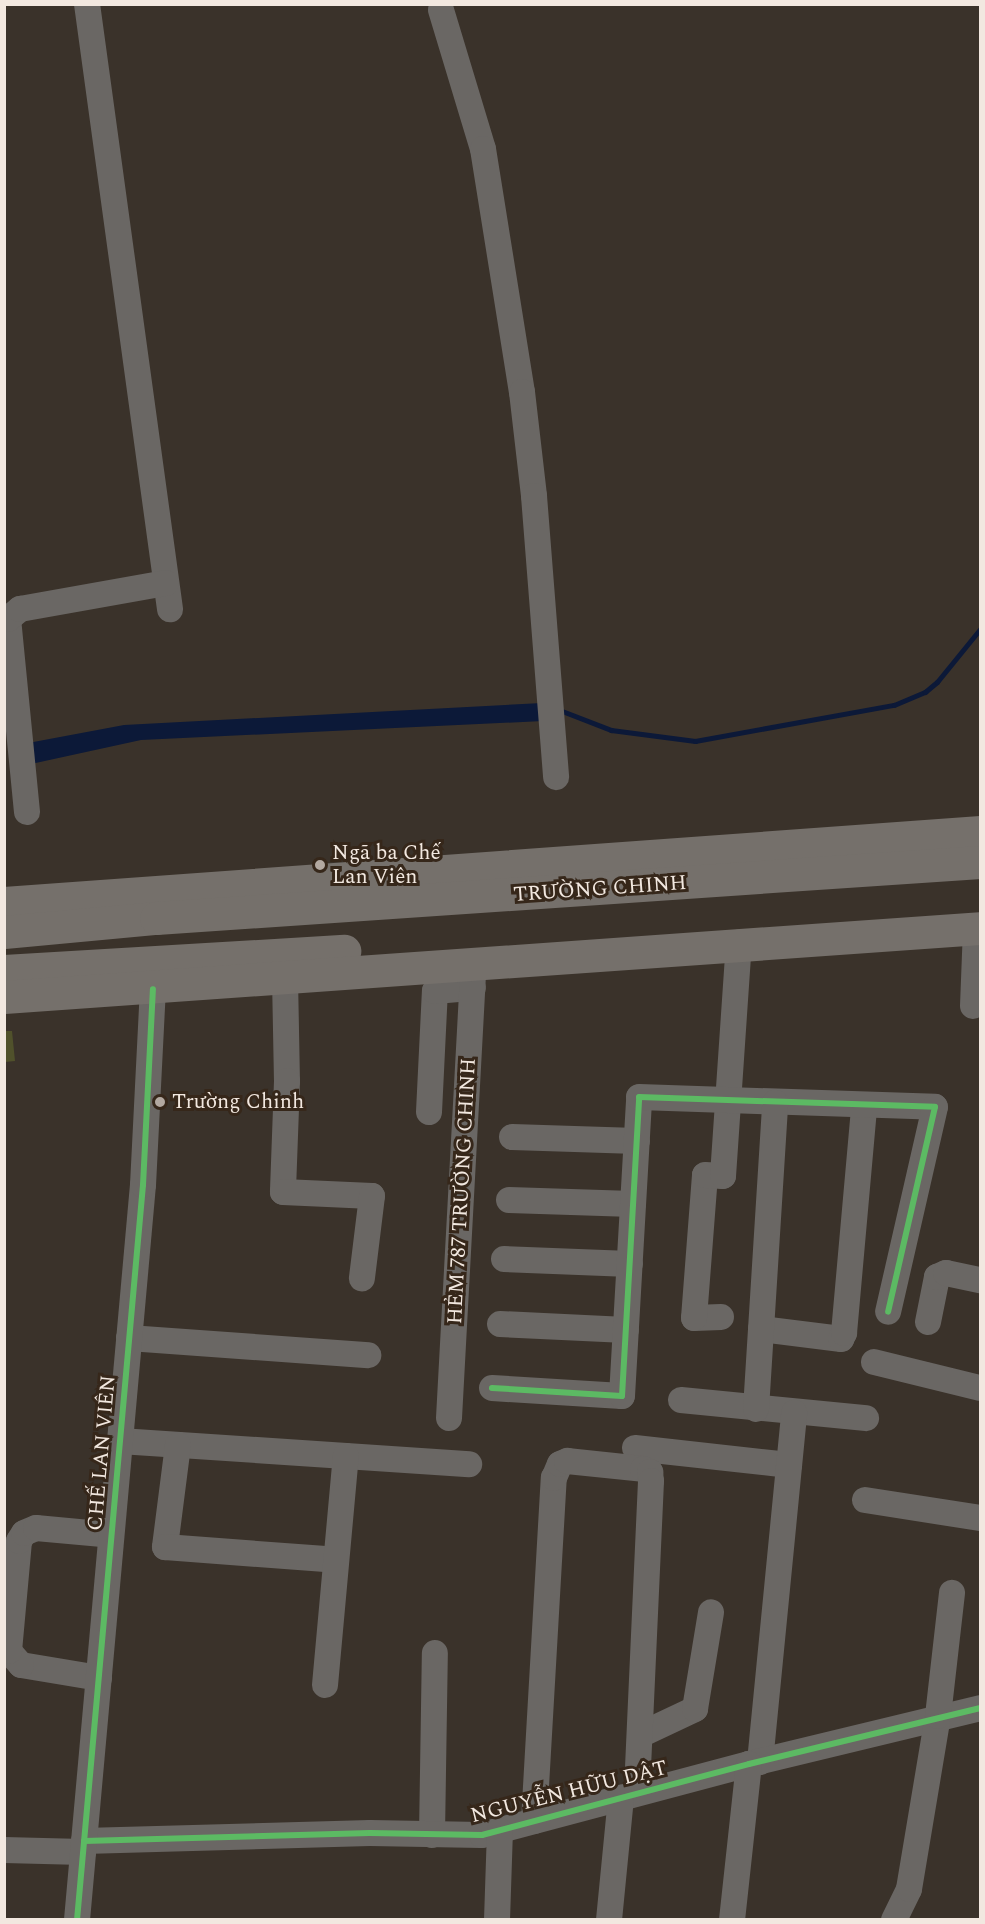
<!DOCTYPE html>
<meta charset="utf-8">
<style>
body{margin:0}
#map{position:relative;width:985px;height:1924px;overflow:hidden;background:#3a322a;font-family:Spectral,serif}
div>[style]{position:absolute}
.green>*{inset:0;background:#50512b}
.water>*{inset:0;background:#0c1938}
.stream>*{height:5px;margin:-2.5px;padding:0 2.5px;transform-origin:2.5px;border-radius:2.5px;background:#0c1938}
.minor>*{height:26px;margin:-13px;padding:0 13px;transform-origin:13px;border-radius:13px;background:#6a6764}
.major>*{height:33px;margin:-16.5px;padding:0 16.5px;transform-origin:16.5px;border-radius:16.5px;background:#75706b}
.cycleway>*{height:6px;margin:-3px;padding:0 3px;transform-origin:3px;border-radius:3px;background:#5cba63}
.dots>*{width:16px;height:16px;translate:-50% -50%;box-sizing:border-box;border:3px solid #36271a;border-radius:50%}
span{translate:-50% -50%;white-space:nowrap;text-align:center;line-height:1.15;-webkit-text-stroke:6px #36271a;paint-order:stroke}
.poi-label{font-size:21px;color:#f2e8e0}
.left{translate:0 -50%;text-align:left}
.street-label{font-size:21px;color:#f2e8e0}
.frame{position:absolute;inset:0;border:6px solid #f2e8e0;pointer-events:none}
</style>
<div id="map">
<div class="green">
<div style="clip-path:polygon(5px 1031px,12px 1031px,15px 1061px,5px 1062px)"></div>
</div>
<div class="water">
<div style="clip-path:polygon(542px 703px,543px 721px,141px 740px,31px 764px,28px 743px,124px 725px)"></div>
</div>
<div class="stream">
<div style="left:562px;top:711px;width:53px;rotate:21.2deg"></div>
<div style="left:611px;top:730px;width:85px;rotate:7.5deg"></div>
<div style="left:695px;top:741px;width:202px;rotate:-10.3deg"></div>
<div style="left:894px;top:705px;width:34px;rotate:-23deg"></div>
<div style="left:925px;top:692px;width:16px;rotate:-40deg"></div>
<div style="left:937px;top:682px;width:68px;rotate:-50.9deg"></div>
</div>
<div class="minor">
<div style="left:87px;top:4px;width:611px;rotate:82.19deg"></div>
<div style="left:441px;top:10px;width:145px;rotate:73.2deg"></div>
<div style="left:483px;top:149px;width:246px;rotate:80.9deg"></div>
<div style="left:522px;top:392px;width:105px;rotate:83.4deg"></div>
<div style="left:534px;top:496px;width:282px;rotate:85.5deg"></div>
<div style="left:27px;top:812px;width:194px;rotate:-95.6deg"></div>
<div style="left:8px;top:619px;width:16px;rotate:-40deg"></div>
<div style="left:20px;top:609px;width:148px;rotate:-10.1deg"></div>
<div style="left:285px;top:978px;width:103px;rotate:88.9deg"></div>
<div style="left:287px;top:1081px;width:111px;rotate:92.1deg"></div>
<div style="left:283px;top:1192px;width:89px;rotate:2.6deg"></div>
<div style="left:372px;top:1196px;width:83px;rotate:97deg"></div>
<div style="left:973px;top:1006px;width:77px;rotate:-87.8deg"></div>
<div style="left:429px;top:1112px;width:121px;rotate:-87.2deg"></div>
<div style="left:435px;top:991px;width:38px;rotate:-5deg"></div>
<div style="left:512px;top:1137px;width:125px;rotate:1.8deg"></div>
<div style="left:509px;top:1200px;width:124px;rotate:1.8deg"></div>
<div style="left:504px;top:1259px;width:126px;rotate:2.3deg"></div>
<div style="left:721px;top:1317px;width:27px;rotate:178deg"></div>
<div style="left:694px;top:1318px;width:143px;rotate:-85.6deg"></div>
<div style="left:705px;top:1175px;width:18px;rotate:3deg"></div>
<div style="left:723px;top:1176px;width:234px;rotate:-86.1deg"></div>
<div style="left:928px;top:1322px;width:46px;rotate:-78.7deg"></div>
<div style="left:937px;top:1277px;width:10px;rotate:-24deg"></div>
<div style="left:946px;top:1273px;width:35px;rotate:12deg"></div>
<div style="left:500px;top:1324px;width:126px;rotate:2.7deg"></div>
<div style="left:761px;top:1329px;width:81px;rotate:7.1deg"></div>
<div style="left:841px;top:1339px;width:7px;rotate:-63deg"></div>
<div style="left:844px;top:1333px;width:227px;rotate:-84.9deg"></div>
<div style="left:129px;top:1338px;width:240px;rotate:4.1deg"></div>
<div style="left:874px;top:1362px;width:109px;rotate:13.8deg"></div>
<div style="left:492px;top:1388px;width:130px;rotate:3.5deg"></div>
<div style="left:622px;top:1396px;width:299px;rotate:-86.7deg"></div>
<div style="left:639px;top:1097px;width:296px;rotate:1.9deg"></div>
<div style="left:935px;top:1107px;width:210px;rotate:102.9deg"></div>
<div style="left:681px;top:1400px;width:186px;rotate:5.6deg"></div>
<div style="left:756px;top:1409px;width:307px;rotate:-86.4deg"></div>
<div style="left:449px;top:1418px;width:456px;rotate:-86.9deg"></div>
<div style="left:120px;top:1441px;width:350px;rotate:3.8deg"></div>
<div style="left:178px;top:1445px;width:103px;rotate:97.3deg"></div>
<div style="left:165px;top:1547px;width:171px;rotate:4.3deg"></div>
<div style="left:635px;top:1448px;width:155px;rotate:6.3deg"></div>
<div style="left:865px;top:1500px;width:116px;rotate:8.9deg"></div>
<div style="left:99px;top:1678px;width:79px;rotate:-170.5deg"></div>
<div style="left:21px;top:1665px;width:18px;rotate:-131deg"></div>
<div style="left:9px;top:1651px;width:110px;rotate:-84.8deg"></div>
<div style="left:19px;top:1541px;width:9px;rotate:-58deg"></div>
<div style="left:24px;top:1533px;width:13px;rotate:-23deg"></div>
<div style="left:36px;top:1528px;width:75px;rotate:5.3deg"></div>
<div style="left:325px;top:1685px;width:230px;rotate:-84.8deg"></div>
<div style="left:640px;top:1735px;width:61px;rotate:-25.3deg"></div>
<div style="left:695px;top:1709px;width:98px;rotate:-80.6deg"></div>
<div style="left:760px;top:1762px;width:351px;rotate:-84.4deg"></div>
<div style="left:534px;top:1821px;width:344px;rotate:-86.7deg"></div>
<div style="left:554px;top:1478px;width:15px;rotate:-67deg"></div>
<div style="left:560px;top:1464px;width:8px;rotate:-23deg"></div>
<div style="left:567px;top:1461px;width:76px;rotate:6deg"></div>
<div style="left:643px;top:1469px;width:8px;rotate:23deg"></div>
<div style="left:650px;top:1472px;width:9px;rotate:84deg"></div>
<div style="left:651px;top:1481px;width:312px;rotate:92.6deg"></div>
<div style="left:432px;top:1835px;width:182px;rotate:-89.1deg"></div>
<div style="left:84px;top:1841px;width:286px;rotate:-1.6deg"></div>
<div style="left:370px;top:1833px;width:112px;rotate:1deg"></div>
<div style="left:482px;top:1835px;width:276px;rotate:-14.9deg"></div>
<div style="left:749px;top:1764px;width:238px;rotate:-13.6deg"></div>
<div style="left:4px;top:1850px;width:79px;rotate:1.5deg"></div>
<div style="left:77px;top:1920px;width:738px;rotate:-84.87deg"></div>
<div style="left:143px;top:1185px;width:196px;rotate:-87.1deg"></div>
<div style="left:497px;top:1920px;width:89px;rotate:-88.1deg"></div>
<div style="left:609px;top:1920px;width:123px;rotate:-84.4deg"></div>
<div style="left:732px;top:1920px;width:157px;rotate:-83.8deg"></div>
<div style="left:894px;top:1920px;width:34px;rotate:-64deg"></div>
<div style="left:909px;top:1889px;width:175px;rotate:-80.5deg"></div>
<div style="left:938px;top:1716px;width:124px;rotate:-83.5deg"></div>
</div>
<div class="major">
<div style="left:4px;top:903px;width:979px;rotate:-4.16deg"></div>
<div style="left:4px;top:932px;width:153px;rotate:-5.3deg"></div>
<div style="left:156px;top:918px;width:826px;rotate:-3.89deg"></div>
<div style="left:4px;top:971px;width:341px;rotate:-3.4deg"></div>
<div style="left:4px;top:997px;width:978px;rotate:-4.04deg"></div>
</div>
<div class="cycleway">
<div style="left:492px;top:1388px;width:130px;rotate:3.5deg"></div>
<div style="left:622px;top:1396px;width:299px;rotate:-86.7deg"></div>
<div style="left:639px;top:1097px;width:296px;rotate:1.9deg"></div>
<div style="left:935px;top:1107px;width:210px;rotate:102.9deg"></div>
<div style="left:84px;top:1841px;width:286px;rotate:-1.6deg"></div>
<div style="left:370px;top:1833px;width:112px;rotate:1deg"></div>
<div style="left:482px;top:1835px;width:276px;rotate:-14.9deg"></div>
<div style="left:749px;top:1764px;width:238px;rotate:-13.6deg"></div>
<div style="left:77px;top:1920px;width:738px;rotate:-84.87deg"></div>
<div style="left:143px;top:1185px;width:196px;rotate:-87.1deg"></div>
</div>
<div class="dots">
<div style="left:320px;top:865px;background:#b2a8a0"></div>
<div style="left:160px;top:1102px;background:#b2a8a0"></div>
</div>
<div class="poi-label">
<span class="left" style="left:332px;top:865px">Ngã ba Chế<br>Lan Viên</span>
<span class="left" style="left:172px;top:1102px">Trường Chinh</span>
</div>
<div class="street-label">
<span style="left:600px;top:889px;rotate:-4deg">TRƯỜNG CHINH</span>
<span style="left:462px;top:1191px;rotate:-87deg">HẺM 787 TRƯỜNG CHINH</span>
<span style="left:102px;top:1453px;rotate:-85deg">CHẾ LAN VIÊN</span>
<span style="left:569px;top:1792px;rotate:-14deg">NGUYỄN HỮU DẬT</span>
</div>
<div class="frame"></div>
</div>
